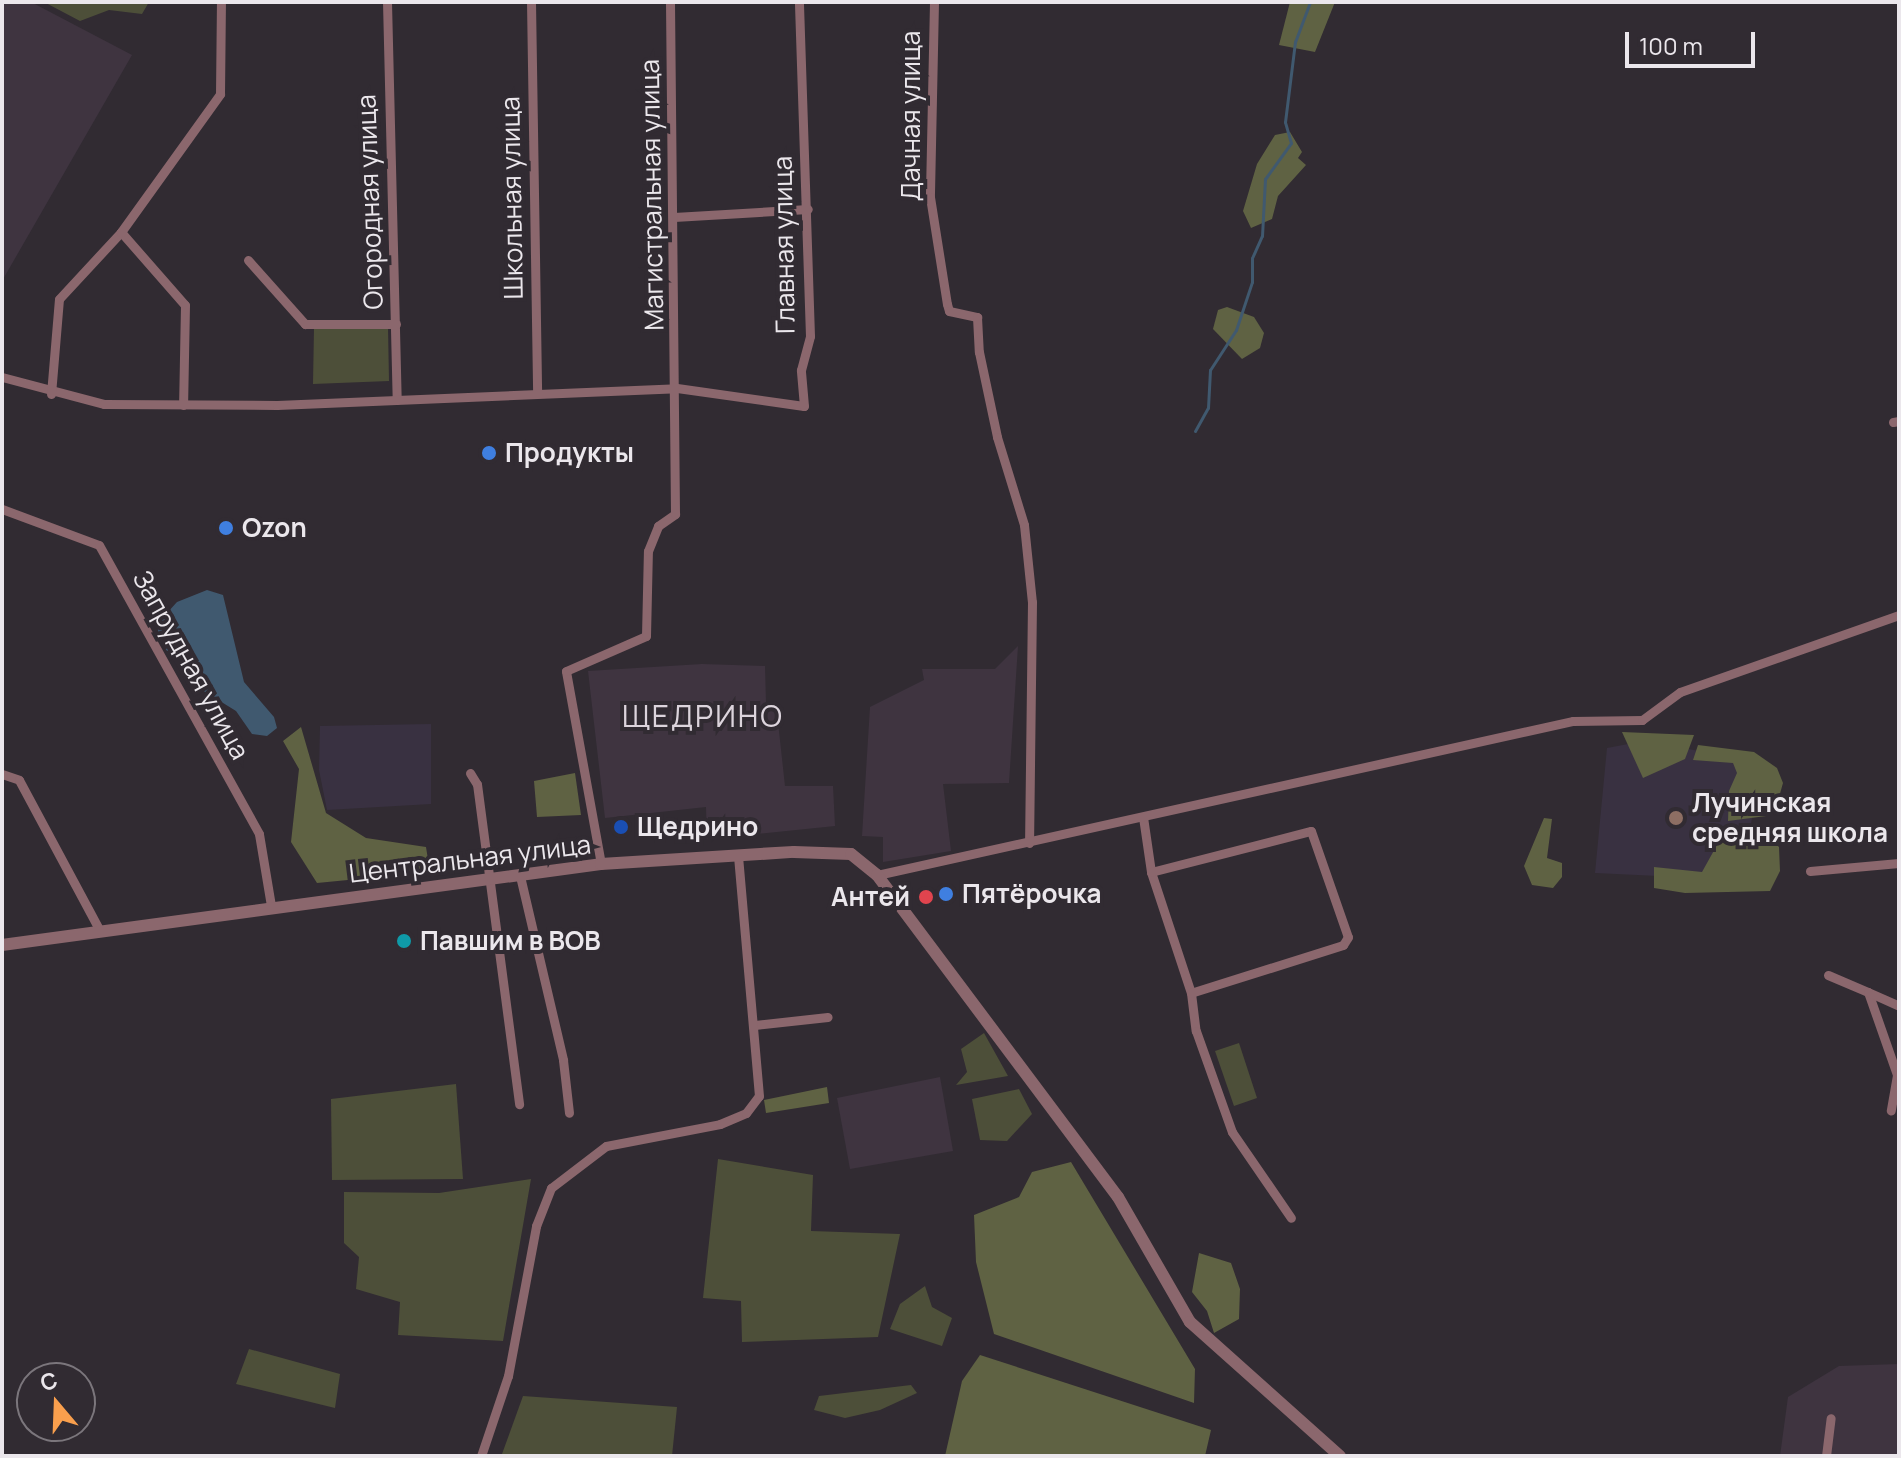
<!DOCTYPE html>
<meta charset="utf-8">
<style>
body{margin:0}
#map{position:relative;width:1901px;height:1458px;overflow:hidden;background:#312b32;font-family:Manrope,sans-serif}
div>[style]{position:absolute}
.built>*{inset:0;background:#3f3440}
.education>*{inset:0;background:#393141}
.green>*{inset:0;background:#4d4f39}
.forest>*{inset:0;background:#5f6243}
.water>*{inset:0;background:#40596f}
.stream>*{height:3px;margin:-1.5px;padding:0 1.5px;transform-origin:1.5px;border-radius:1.5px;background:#40596f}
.minor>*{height:9px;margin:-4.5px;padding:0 4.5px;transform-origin:4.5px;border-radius:4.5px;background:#8b676d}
.tertiary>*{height:12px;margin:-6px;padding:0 6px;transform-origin:6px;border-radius:6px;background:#8b676d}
.dots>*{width:22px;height:22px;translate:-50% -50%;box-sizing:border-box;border:4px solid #312b32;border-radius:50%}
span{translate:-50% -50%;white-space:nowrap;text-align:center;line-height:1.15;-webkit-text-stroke:8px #312b32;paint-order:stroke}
.street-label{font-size:26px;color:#ebe7ec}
.poi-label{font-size:26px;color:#ebe7ec;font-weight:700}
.left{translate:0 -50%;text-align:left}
.right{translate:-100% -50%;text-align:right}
.quarter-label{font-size:30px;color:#dcd4dc;letter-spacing:2px}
.frame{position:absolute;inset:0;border:4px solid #ebe7ec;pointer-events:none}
.north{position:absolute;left:16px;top:1362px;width:80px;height:80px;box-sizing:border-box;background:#312b32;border:2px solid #7b767c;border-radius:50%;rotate:341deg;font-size:22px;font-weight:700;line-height:32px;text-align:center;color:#ebe7ec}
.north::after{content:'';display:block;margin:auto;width:28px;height:36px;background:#f99f4d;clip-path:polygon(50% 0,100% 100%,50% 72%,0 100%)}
.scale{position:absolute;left:1625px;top:32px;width:130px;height:36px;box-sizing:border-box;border:4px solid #ebe7ec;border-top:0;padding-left:10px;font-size:24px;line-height:28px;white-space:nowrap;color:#ebe7ec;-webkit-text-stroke:6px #312b32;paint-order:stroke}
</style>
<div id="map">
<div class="built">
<div style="clip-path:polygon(2px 2px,31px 2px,132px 55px,2px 281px)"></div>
<div style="clip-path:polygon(1018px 646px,1009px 783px,943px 784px,951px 851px,883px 862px,883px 837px,862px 836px,870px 707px,924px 680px,922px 669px,995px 669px)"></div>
<div style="clip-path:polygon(702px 664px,765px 666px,766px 703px,776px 704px,785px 786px,833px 786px,835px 826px,707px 839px,706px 807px,605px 818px,588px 671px)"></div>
<div style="clip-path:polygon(940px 1077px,953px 1151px,850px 1169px,837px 1098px)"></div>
<div style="clip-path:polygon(1899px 1364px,1899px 1456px,1780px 1456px,1788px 1397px,1839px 1366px)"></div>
</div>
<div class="education">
<div style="clip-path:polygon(431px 724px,431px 804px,327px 810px,319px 770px,320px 726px)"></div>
<div style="clip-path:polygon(1644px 741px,1760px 762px,1743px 880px,1595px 873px,1607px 748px)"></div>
</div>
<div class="green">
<div style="clip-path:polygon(44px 2px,149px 2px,142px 14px,109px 10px,80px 21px)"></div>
<div style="clip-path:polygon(388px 327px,389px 381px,313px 384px,314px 328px)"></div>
<div style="clip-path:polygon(984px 1033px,1008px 1076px,956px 1085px,967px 1072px,961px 1049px)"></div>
<div style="clip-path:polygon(1239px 1043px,1257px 1098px,1234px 1106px,1215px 1051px)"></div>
<div style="clip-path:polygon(456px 1084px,463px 1179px,332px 1180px,331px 1099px)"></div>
<div style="clip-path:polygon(1019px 1089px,1032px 1114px,1007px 1141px,980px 1140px,972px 1099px)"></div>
<div style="clip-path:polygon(718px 1159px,813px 1175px,811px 1231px,900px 1234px,878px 1337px,742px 1342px,741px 1301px,703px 1298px)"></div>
<div style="clip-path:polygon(531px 1179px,503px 1341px,398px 1335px,400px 1302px,356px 1289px,359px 1257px,344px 1243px,344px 1192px,439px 1193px)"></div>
<div style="clip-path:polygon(925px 1286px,932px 1307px,952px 1318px,942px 1346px,890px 1329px,900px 1304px)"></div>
<div style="clip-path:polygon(249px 1349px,340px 1374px,335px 1408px,236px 1384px)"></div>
<div style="clip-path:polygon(911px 1385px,917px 1393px,880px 1410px,845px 1418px,814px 1410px,819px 1396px)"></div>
<div style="clip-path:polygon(523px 1396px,677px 1407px,672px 1456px,502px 1454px)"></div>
</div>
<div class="forest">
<div style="clip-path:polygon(1290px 2px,1335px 2px,1315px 52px,1279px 45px)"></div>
<div style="clip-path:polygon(1290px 132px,1302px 152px,1298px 158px,1306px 165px,1278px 196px,1272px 219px,1251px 228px,1243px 211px,1257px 164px,1275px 135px)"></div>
<div style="clip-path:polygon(1227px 307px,1254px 317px,1264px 333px,1260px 348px,1242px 359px,1213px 329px,1218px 310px)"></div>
<div style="clip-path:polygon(301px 727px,326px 813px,366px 838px,426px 847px,430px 872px,317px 883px,291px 842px,299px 769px,283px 741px)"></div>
<div style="clip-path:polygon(1622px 732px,1694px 735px,1685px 759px,1643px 778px)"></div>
<div style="clip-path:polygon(1698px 745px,1754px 752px,1777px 768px,1783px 783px,1774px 815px,1728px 821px,1729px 791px,1737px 773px,1733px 763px,1693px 760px)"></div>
<div style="clip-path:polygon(575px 773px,581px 815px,537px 817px,534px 781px)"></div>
<div style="clip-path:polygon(1544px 818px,1552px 819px,1547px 858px,1562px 863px,1562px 877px,1553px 888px,1532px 885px,1524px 866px)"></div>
<div style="clip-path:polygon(1763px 832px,1779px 847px,1780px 871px,1770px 891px,1685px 893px,1654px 888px,1654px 867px,1702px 872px,1722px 836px)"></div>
<div style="clip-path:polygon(827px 1087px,829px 1103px,766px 1113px,764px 1100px)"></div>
<div style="clip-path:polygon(1071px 1162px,1195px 1369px,1194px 1403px,994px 1334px,976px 1262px,974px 1215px,1019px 1197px,1032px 1172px)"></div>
<div style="clip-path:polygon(1199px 1253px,1231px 1263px,1240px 1289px,1239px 1319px,1214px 1333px,1207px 1311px,1192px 1292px)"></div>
<div style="clip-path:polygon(980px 1355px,1211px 1430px,1205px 1456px,945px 1456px,962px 1381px)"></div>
</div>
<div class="water">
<div style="clip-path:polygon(207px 590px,223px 595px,244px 682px,274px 717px,277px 728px,267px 736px,252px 734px,236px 711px,194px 685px,160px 642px,157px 624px,177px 602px)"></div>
</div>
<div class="stream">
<div style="left:1195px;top:431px;width:26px;rotate:-61deg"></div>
<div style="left:1208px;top:408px;width:38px;rotate:-87deg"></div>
<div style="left:1210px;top:370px;width:48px;rotate:-57deg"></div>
<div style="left:1236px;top:330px;width:51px;rotate:-71.6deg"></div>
<div style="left:1252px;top:282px;width:24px;rotate:-90deg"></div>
<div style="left:1252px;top:258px;width:24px;rotate:-66deg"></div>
<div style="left:1262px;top:236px;width:57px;rotate:-87deg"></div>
<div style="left:1265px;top:179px;width:44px;rotate:-54.2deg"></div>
<div style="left:1291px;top:143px;width:22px;rotate:-106deg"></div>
<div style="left:1285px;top:122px;width:81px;rotate:-82.9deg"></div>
<div style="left:1295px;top:42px;width:43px;rotate:-69.4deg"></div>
</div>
<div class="minor">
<div style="left:387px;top:2px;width:398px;rotate:88.6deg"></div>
<div style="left:531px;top:2px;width:390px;rotate:89.1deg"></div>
<div style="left:934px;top:2px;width:195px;rotate:91.2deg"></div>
<div style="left:930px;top:197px;width:108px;rotate:81deg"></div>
<div style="left:947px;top:304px;width:7px;rotate:74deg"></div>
<div style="left:949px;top:311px;width:29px;rotate:12deg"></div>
<div style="left:977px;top:317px;width:35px;rotate:87deg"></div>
<div style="left:979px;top:352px;width:87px;rotate:78deg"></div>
<div style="left:997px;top:437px;width:92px;rotate:72.9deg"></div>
<div style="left:1024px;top:525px;width:77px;rotate:84.1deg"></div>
<div style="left:1032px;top:602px;width:241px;rotate:90.7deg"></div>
<div style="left:674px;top:217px;width:134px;rotate:-3.4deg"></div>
<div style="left:121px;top:232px;width:97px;rotate:48.8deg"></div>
<div style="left:185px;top:305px;width:100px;rotate:91.1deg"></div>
<div style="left:248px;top:260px;width:86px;rotate:48.3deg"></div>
<div style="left:305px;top:324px;width:91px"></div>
<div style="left:2px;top:377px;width:106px;rotate:14.8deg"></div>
<div style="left:104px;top:404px;width:173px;rotate:0.3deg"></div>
<div style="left:277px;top:405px;width:400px;rotate:-2.4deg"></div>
<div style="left:677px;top:388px;width:128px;rotate:8.1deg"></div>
<div style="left:804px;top:406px;width:36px;rotate:-95deg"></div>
<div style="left:801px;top:370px;width:35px;rotate:-75deg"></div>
<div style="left:810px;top:336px;width:334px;rotate:-91.9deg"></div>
<div style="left:51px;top:394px;width:95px;rotate:-85.2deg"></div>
<div style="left:59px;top:299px;width:91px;rotate:-47.2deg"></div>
<div style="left:121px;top:232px;width:170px;rotate:-54.3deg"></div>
<div style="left:220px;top:94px;width:92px;rotate:-89.4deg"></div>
<div style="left:1893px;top:422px;width:6px;rotate:-9deg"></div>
<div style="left:2px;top:509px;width:103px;rotate:20.4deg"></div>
<div style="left:99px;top:545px;width:330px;rotate:61deg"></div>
<div style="left:259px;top:834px;width:73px;rotate:80.5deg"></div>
<div style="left:470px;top:773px;width:13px;rotate:58deg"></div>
<div style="left:477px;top:784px;width:323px;rotate:82.5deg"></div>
<div style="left:2px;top:774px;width:18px;rotate:19deg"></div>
<div style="left:19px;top:780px;width:171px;rotate:61.8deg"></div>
<div style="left:1143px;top:817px;width:56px;rotate:81.7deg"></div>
<div style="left:1151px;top:872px;width:127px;rotate:71.7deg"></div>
<div style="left:1191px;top:993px;width:38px;rotate:83deg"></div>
<div style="left:1196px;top:1031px;width:107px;rotate:70.4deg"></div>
<div style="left:1232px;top:1132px;width:104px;rotate:55.5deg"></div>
<div style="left:601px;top:864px;width:196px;rotate:-100.3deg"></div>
<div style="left:566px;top:671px;width:87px;rotate:-23.6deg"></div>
<div style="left:646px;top:636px;width:85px;rotate:-88.7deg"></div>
<div style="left:648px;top:551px;width:27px;rotate:-68deg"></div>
<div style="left:658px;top:526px;width:21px;rotate:-35deg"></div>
<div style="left:675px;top:514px;width:512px;rotate:-90.56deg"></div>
<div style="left:1810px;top:871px;width:89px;rotate:-5.1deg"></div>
<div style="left:1151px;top:872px;width:165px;rotate:-14.4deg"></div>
<div style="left:1311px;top:831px;width:112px;rotate:70.8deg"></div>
<div style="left:1348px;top:937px;width:9px;rotate:122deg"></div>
<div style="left:1343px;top:945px;width:159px;rotate:162.5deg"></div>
<div style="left:877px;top:875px;width:713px;rotate:-12.48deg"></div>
<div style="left:1573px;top:721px;width:69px;rotate:-0.8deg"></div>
<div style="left:1642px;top:720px;width:47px;rotate:-36.4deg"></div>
<div style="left:1680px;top:692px;width:232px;rotate:-19.4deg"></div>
<div style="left:520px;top:876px;width:189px;rotate:76.8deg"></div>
<div style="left:563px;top:1060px;width:53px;rotate:83.5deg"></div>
<div style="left:1828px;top:975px;width:43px;rotate:23deg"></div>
<div style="left:1868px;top:992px;width:88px;rotate:70.7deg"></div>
<div style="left:1897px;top:1075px;width:36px;rotate:100deg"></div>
<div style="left:1868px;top:992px;width:34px;rotate:24deg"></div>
<div style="left:755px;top:1025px;width:73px;rotate:-6.3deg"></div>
<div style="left:481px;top:1456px;width:84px;rotate:-71.4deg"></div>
<div style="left:508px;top:1376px;width:153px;rotate:-79.4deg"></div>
<div style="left:536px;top:1226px;width:41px;rotate:-68.5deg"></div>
<div style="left:551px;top:1188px;width:69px;rotate:-37.4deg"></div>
<div style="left:606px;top:1146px;width:116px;rotate:-10.9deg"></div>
<div style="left:720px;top:1124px;width:28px;rotate:-23deg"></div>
<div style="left:746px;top:1113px;width:21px;rotate:-53deg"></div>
<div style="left:759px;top:1096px;width:241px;rotate:-95deg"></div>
<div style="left:1826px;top:1456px;width:38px;rotate:-83deg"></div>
</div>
<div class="tertiary">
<div style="left:2px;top:945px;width:604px;rotate:-7.7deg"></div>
<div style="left:601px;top:864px;width:193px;rotate:-3.6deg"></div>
<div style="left:794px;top:852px;width:57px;rotate:2deg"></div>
<div style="left:851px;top:854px;width:33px;rotate:39deg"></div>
<div style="left:877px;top:875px;width:402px;rotate:53.2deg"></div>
<div style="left:1118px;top:1197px;width:144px;rotate:60.1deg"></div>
<div style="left:1190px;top:1322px;width:201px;rotate:41.8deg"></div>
</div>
<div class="dots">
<div style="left:489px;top:453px;background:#3f7fe0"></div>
<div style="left:226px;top:528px;background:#3f7fe0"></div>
<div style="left:1676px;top:818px;background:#8d6e63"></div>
<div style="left:621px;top:827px;background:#1a4fb4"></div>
<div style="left:946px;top:894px;background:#3f7fe0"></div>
<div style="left:926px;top:897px;background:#e0444e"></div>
<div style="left:404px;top:941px;background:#0f9aa8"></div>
</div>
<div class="street-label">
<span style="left:911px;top:116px;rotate:-90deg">Дачная улица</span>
<span style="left:652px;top:195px;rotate:-91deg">Магистральная улица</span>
<span style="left:512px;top:198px;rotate:-91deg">Школьная улица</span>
<span style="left:370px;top:202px;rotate:-92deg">Огородная улица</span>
<span style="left:784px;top:245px;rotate:-91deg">Главная улица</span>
<span style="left:191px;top:665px;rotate:61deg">Запрудная улица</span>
<span style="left:470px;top:859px;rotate:-7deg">Центральная улица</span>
</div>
<div class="poi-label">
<span class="left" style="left:505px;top:453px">Продукты</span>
<span class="left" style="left:242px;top:528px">Ozon</span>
<span class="left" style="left:1692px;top:818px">Лучинская<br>средняя школа</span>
<span class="left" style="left:637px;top:827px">Щедрино</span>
<span class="left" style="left:962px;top:894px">Пятёрочка</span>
<span class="right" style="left:910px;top:897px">Антей</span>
<span class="left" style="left:420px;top:941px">Павшим в ВОВ</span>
</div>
<div class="quarter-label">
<span style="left:703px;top:716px">ЩЕДРИНО</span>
</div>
<div class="frame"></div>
<div class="north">С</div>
<div class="scale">100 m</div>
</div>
